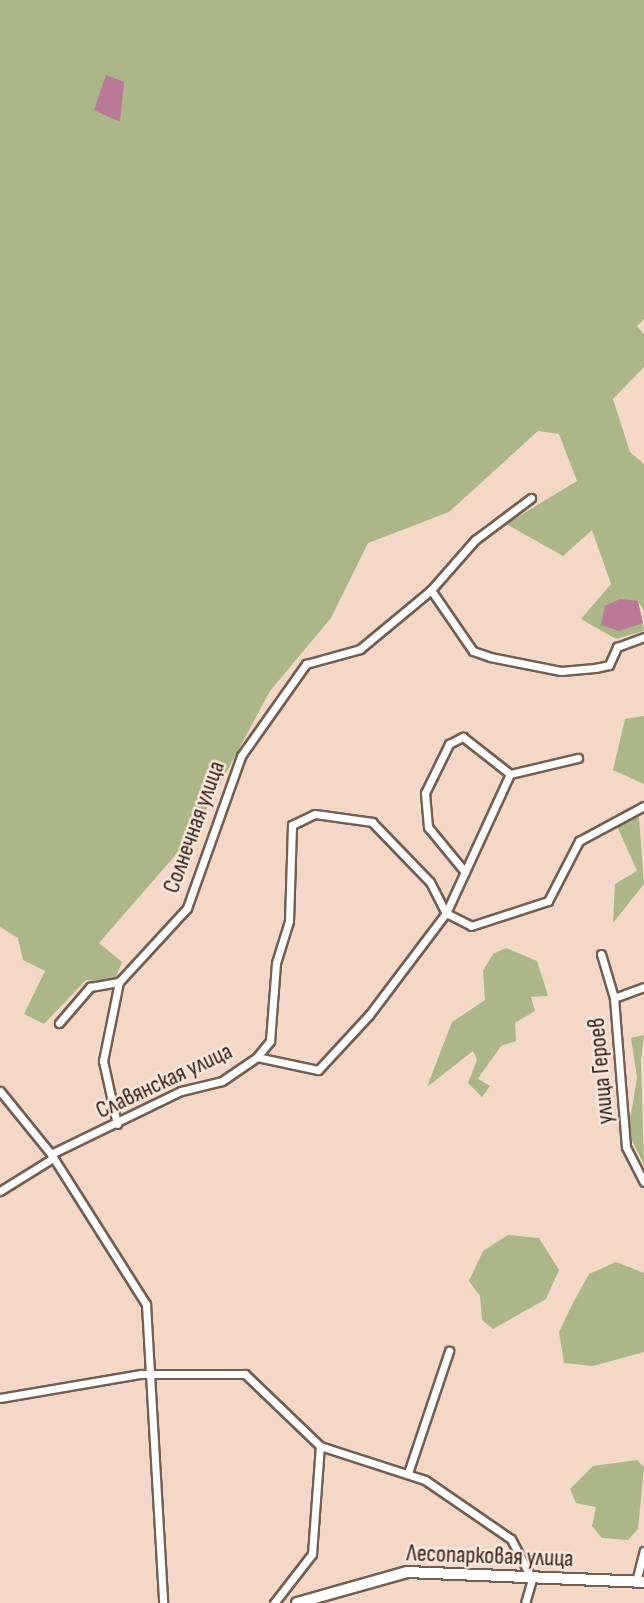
<!DOCTYPE html>
<meta charset="utf-8">
<style>
body{margin:0}
#map{position:relative;width:644px;height:1603px;overflow:hidden;background:#f3d8c7;font-family:"Sofia Sans Condensed",sans-serif}
div>[style]{position:absolute}
.green>*{inset:0;background:#acb688}
.water>*{inset:0;background:#b97997}
.roads{filter:drop-shadow(2px 0 #755e4f) drop-shadow(-2px 0 #755e4f) drop-shadow(0 2px #755e4f) drop-shadow(0 -2px #755e4f)}
.street>*{height:7px;margin:-3.5px;padding:0 3.5px;transform-origin:3.5px;border-radius:3.5px;background:#fff}
.secondary>*{height:10px;margin:-5px;padding:0 5px;transform-origin:5px;border-radius:5px;background:#fff}
span{translate:-50% -50%;white-space:nowrap;text-align:center;line-height:1.15;-webkit-text-stroke:5px #fce7d9;paint-order:stroke}
.street-label{font-size:24px;color:#2c221c}
</style>
<div id="map">
<div class="green">
<div style="clip-path:polygon(0 0,644px 0,644px 319px,637px 326px,644px 334px,644px 367px,613px 399px,630px 452px,644px 464px,644px 611px,638px 601px,644px 631px,616px 639px,581px 619px,611px 584px,592px 530px,563px 556px,506px 524px,577px 481px,559px 434px,538px 431px,449px 512px,368px 543px,331px 618px,270px 691px,192px 836px,99px 943px,122px 962px,114px 982px,86px 980px,44px 1024px,24px 1014px,45px 971px,23px 960px,18px 938px,0 927px)"></div>
<div style="clip-path:polygon(644px 716px,644px 784px,613px 770px,625px 719px)"></div>
<div style="clip-path:polygon(639px 817px,644px 884px,613px 923px,615px 884px,637px 871px,617px 826px)"></div>
<div style="clip-path:polygon(506px 948px,537px 961px,548px 996px,531px 997px,535px 1011px,515px 1023px,516px 1041px,501px 1046px,481px 1074px,478px 1079px,490px 1086px,482px 1097px,468px 1083px,477px 1060px,473px 1051px,427px 1087px,452px 1022px,485px 1000px,483px 971px,493px 954px)"></div>
<div style="clip-path:polygon(644px 1035px,641px 1060px,644px 1165px,628px 1132px,637px 1078px,631px 1038px)"></div>
<div style="clip-path:polygon(508px 1235px,539px 1238px,559px 1270px,546px 1299px,493px 1329px,482px 1320px,480px 1296px,469px 1281px,483px 1251px)"></div>
<div style="clip-path:polygon(616px 1262px,644px 1273px,644px 1352px,593px 1366px,564px 1363px,559px 1332px,574px 1301px,589px 1274px)"></div>
<div style="clip-path:polygon(637px 1460px,644px 1467px,638px 1529px,628px 1540px,602px 1538px,592px 1526px,596px 1507px,576px 1503px,570px 1489px,593px 1466px)"></div>
</div>
<div class="water">
<div style="clip-path:polygon(106px 75px,124px 82px,120px 122px,94px 110px)"></div>
<div style="clip-path:polygon(620px 599px,638px 601px,643px 623px,619px 631px,601px 625px,605px 606px)"></div>
</div>
<div class="roads">
<div class="street">
<div style="left:431px;top:590px;width:67px;rotate:-48.7deg"></div>
<div style="left:475px;top:540px;width:70px;rotate:-36.9deg"></div>
<div style="left:578px;top:758px;width:70px;rotate:166.8deg"></div>
<div style="left:510px;top:774px;width:153px;rotate:114.7deg"></div>
<div style="left:446px;top:913px;width:28px;rotate:27deg"></div>
<div style="left:471px;top:926px;width:81px;rotate:-18deg"></div>
<div style="left:548px;top:901px;width:68px;rotate:-62.7deg"></div>
<div style="left:579px;top:841px;width:74px;rotate:-28.3deg"></div>
<div style="left:465px;top:872px;width:58px;rotate:-129.4deg"></div>
<div style="left:428px;top:827px;width:34px;rotate:-95deg"></div>
<div style="left:425px;top:793px;width:55px;rotate:-63.9deg"></div>
<div style="left:449px;top:744px;width:16px;rotate:-27deg"></div>
<div style="left:463px;top:737px;width:60px;rotate:38.2deg"></div>
<div style="left:601px;top:954px;width:46px;rotate:73.5deg"></div>
<div style="left:614px;top:998px;width:149px;rotate:85.4deg"></div>
<div style="left:626px;top:1147px;width:39px;rotate:63deg"></div>
<div style="left:614px;top:998px;width:32px;rotate:-20deg"></div>
<div style="left:59px;top:1023px;width:48px;rotate:-49.3deg"></div>
<div style="left:90px;top:987px;width:29px;rotate:-10deg"></div>
<div style="left:0;top:1091px;width:81px;rotate:51deg"></div>
<div style="left:51px;top:1154px;width:178px;rotate:57.7deg"></div>
<div style="left:146px;top:1304px;width:299px;rotate:86.7deg"></div>
<div style="left:117px;top:1124px;width:65px;rotate:-102.5deg"></div>
<div style="left:103px;top:1061px;width:81px;rotate:-78.6deg"></div>
<div style="left:119px;top:982px;width:100px;rotate:-47.4deg"></div>
<div style="left:187px;top:908px;width:161px;rotate:-70.4deg"></div>
<div style="left:241px;top:756px;width:113px;rotate:-54.8deg"></div>
<div style="left:306px;top:664px;width:56px;rotate:-15.5deg"></div>
<div style="left:360px;top:649px;width:92px;rotate:-39.7deg"></div>
<div style="left:431px;top:590px;width:74px;rotate:55.5deg"></div>
<div style="left:473px;top:651px;width:18px;rotate:19deg"></div>
<div style="left:490px;top:657px;width:72px;rotate:11.2deg"></div>
<div style="left:561px;top:671px;width:34px;rotate:-5deg"></div>
<div style="left:595px;top:668px;width:14px;rotate:-12deg"></div>
<div style="left:609px;top:665px;width:20px;rotate:-66deg"></div>
<div style="left:617px;top:647px;width:29px;rotate:-20deg"></div>
<div style="left:51px;top:1154px;width:144px;rotate:-25.9deg"></div>
<div style="left:181px;top:1091px;width:42px;rotate:-13.7deg"></div>
<div style="left:222px;top:1081px;width:42px;rotate:-34.4deg"></div>
<div style="left:257px;top:1057px;width:21px;rotate:-51deg"></div>
<div style="left:270px;top:1041px;width:78px;rotate:-85.6deg"></div>
<div style="left:276px;top:963px;width:44px;rotate:-72.8deg"></div>
<div style="left:289px;top:921px;width:96px;rotate:-88.2deg"></div>
<div style="left:292px;top:825px;width:25px;rotate:-26deg"></div>
<div style="left:315px;top:814px;width:58px;rotate:8deg"></div>
<div style="left:372px;top:822px;width:83px;rotate:46deg"></div>
<div style="left:430px;top:882px;width:35px;rotate:63deg"></div>
<div style="left:446px;top:913px;width:128px;rotate:127deg"></div>
<div style="left:369px;top:1015px;width:75px;rotate:132.8deg"></div>
<div style="left:318px;top:1070px;width:62px;rotate:-168deg"></div>
<div style="left:0;top:1191px;width:62px;rotate:-31.9deg"></div>
<div style="left:0;top:1398px;width:143px;rotate:-9.7deg"></div>
<div style="left:141px;top:1374px;width:104px"></div>
<div style="left:245px;top:1374px;width:104px;rotate:43.8deg"></div>
<div style="left:320px;top:1446px;width:110px;rotate:17.9deg"></div>
<div style="left:425px;top:1480px;width:104px;rotate:34.5deg"></div>
<div style="left:511px;top:1539px;width:45px;rotate:62.3deg"></div>
<div style="left:532px;top:1579px;width:25px;rotate:106deg"></div>
<div style="left:408px;top:1473px;width:129px;rotate:-71.4deg"></div>
<div style="left:636px;top:1582px;width:32px;rotate:-76deg"></div>
<div style="left:274px;top:1603px;width:62px;rotate:-52.2deg"></div>
<div style="left:312px;top:1554px;width:108px;rotate:-85.8deg"></div>
</div>
<div class="secondary">
<div style="left:297px;top:1603px;width:114px;rotate:-15.7deg"></div>
<div style="left:407px;top:1572px;width:237px;rotate:2.4deg"></div>
</div>
</div>
<div class="street-label">
<span style="left:194px;top:827px;rotate:-70deg">Солнечная улица</span>
<span style="left:601px;top:1071px;rotate:-95deg">улица Героев</span>
<span style="left:164px;top:1081px;rotate:-25deg">Славянская улица</span>
<span style="left:490px;top:1556px;rotate:2deg">Лесопарковая улица</span>
</div>
</div>
